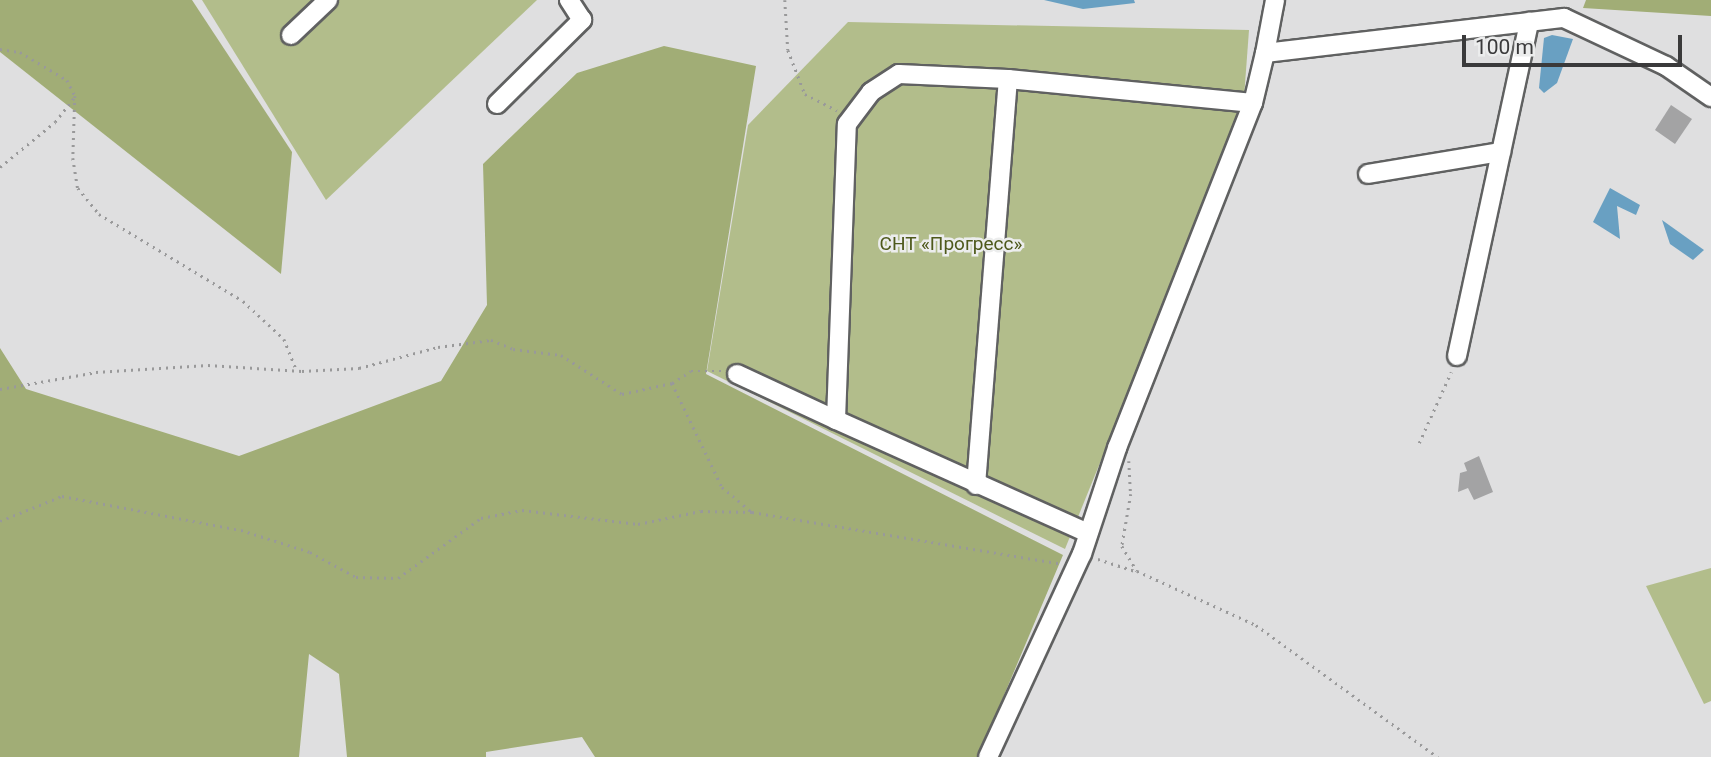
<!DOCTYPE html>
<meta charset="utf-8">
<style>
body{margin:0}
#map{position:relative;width:1711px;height:757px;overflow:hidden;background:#dfdfe0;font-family:Roboto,sans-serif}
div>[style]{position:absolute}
.green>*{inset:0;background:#b2bd8b}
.forest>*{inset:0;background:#a1ad76}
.water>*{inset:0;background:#69a0c2}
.building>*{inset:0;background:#a3a3a4}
.path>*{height:2.5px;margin-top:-1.25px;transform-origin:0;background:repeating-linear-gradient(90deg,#99999a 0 2px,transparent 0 7px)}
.roads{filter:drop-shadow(2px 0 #606161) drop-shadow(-2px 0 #606161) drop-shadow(0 2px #606161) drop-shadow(0 -2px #606161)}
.minor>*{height:18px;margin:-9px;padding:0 9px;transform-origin:9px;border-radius:9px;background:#fff}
span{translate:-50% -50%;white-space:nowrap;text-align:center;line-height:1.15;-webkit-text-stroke:5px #eceded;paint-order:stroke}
.park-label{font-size:19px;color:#4e591b}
.scale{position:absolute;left:1462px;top:35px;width:220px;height:32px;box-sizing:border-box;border:4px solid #3a3a3b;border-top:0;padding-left:9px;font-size:21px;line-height:24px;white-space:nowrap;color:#3a3a3b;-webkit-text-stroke:5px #eceded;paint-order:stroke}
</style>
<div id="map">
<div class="green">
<div style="clip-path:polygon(202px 0,537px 0,326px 200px)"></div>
<div style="clip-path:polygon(848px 22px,1249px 30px,1243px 111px,1065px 549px,707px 371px,748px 125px)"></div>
<div style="clip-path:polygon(1711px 568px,1711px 701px,1704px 704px,1646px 586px)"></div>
</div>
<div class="forest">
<div style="clip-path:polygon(0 0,192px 0,292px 152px,281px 274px,0 52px)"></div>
<div style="clip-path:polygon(1586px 0,1711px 0,1711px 16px,1583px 8px)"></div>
<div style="clip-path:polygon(664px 46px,756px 66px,706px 374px,1063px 555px,978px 757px,595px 757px,582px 737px,486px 752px,486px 757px,347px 757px,339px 674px,309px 654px,299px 757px,0 757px,0 348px,26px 389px,239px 456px,441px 381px,487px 305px,483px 164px,577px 73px)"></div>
</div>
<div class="water">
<div style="clip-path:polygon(1044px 0,1134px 0,1135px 3px,1083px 9px)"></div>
<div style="clip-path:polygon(1552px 35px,1573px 39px,1557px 83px,1544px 93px,1539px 88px,1544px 38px)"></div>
<div style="clip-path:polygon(1610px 188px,1640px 205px,1636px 215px,1617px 206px,1620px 239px,1593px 222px)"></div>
<div style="clip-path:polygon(1662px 220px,1704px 250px,1693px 260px,1670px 244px)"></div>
</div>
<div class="building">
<div style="clip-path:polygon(1671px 105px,1692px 119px,1675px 144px,1655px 130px)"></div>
<div style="clip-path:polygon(1479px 456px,1493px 492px,1474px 500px,1468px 488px,1458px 492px,1460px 473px,1467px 471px,1464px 463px)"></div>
</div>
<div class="path">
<div style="left:785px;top:0;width:50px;rotate:86.6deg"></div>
<div style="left:788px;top:50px;width:47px;rotate:68.9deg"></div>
<div style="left:805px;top:94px;width:36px;rotate:27deg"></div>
<div style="left:0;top:49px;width:20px;rotate:9deg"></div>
<div style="left:20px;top:52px;width:55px;rotate:30.8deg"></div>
<div style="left:67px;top:80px;width:18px;rotate:63deg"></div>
<div style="left:75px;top:96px;width:62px;rotate:91.8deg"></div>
<div style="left:73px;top:158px;width:30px;rotate:81deg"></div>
<div style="left:78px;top:188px;width:33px;rotate:51deg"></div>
<div style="left:99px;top:214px;width:168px;rotate:31.1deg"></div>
<div style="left:243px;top:301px;width:56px;rotate:42.8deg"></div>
<div style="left:284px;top:339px;width:32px;rotate:68deg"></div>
<div style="left:0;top:167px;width:71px;rotate:-39.3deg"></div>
<div style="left:55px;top:122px;width:33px;rotate:-52deg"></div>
<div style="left:672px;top:383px;width:115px;rotate:64.3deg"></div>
<div style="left:722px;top:487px;width:38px;rotate:40deg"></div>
<div style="left:0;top:389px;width:97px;rotate:-10deg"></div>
<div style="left:96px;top:372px;width:112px;rotate:-3.6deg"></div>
<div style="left:208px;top:365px;width:94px;rotate:3.7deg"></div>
<div style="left:302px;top:371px;width:57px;rotate:-3deg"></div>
<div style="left:359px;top:368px;width:82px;rotate:-14.9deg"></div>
<div style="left:438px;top:347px;width:53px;rotate:-7.5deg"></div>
<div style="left:491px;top:340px;width:24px;rotate:22deg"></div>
<div style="left:513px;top:349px;width:48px;rotate:7.1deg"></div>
<div style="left:561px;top:355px;width:72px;rotate:32.6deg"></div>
<div style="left:622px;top:394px;width:51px;rotate:-12.4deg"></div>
<div style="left:672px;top:383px;width:22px;rotate:-32deg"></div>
<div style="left:691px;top:371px;width:33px"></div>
<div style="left:1419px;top:443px;width:78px;rotate:-65.7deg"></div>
<div style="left:1129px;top:461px;width:33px;rotate:87deg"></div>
<div style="left:1131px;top:494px;width:53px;rotate:99.8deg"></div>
<div style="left:1122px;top:546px;width:29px;rotate:59deg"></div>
<div style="left:1137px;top:571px;width:131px;rotate:24.4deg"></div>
<div style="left:1256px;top:625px;width:225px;rotate:36deg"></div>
<div style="left:0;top:521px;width:67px;rotate:-22deg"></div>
<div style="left:62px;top:496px;width:182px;rotate:10.8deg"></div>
<div style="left:241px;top:530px;width:72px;rotate:17.7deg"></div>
<div style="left:310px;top:552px;width:52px;rotate:28.5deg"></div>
<div style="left:356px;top:577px;width:42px;rotate:1.4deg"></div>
<div style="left:398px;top:578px;width:102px;rotate:-35.9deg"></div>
<div style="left:481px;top:518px;width:42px;rotate:-11deg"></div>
<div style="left:522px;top:510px;width:117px;rotate:6.9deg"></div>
<div style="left:638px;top:524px;width:64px;rotate:-11.7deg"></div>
<div style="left:701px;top:511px;width:51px;rotate:1.1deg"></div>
<div style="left:752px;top:512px;width:314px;rotate:9.5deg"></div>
<div style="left:1098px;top:559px;width:39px;rotate:18deg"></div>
</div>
<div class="roads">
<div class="minor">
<div style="left:291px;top:35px;width:51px;rotate:-43.4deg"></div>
<div style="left:1265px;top:53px;width:54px;rotate:-79.3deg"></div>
<div style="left:497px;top:104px;width:120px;rotate:-44.7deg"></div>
<div style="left:582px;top:20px;width:24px;rotate:-123deg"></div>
<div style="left:1368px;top:174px;width:135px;rotate:-9.4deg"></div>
<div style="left:1457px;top:356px;width:342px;rotate:-77.8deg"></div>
<div style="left:737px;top:374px;width:109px;rotate:24.9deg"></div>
<div style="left:976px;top:485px;width:407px;rotate:-85.5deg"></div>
<div style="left:1088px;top:533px;width:276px;rotate:-155.8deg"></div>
<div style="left:836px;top:420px;width:296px;rotate:-87.9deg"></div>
<div style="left:847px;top:124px;width:40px;rotate:-53deg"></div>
<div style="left:871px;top:92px;width:33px;rotate:-33deg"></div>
<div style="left:899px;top:74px;width:109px;rotate:2.6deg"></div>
<div style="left:1008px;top:79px;width:246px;rotate:5.6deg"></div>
<div style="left:988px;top:757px;width:224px;rotate:-65.2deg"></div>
<div style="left:1082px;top:554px;width:112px;rotate:-71.7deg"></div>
<div style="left:1117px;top:448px;width:371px;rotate:-68.5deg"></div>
<div style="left:1253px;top:103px;width:51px;rotate:-76.5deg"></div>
<div style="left:1265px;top:53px;width:301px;rotate:-6.7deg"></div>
<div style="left:1564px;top:18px;width:113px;rotate:25.2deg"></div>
<div style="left:1666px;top:66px;width:55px;rotate:34.6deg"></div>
</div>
</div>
<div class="park-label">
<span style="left:951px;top:244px">СНТ «Прогресс»</span>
</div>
<div class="scale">100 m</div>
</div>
